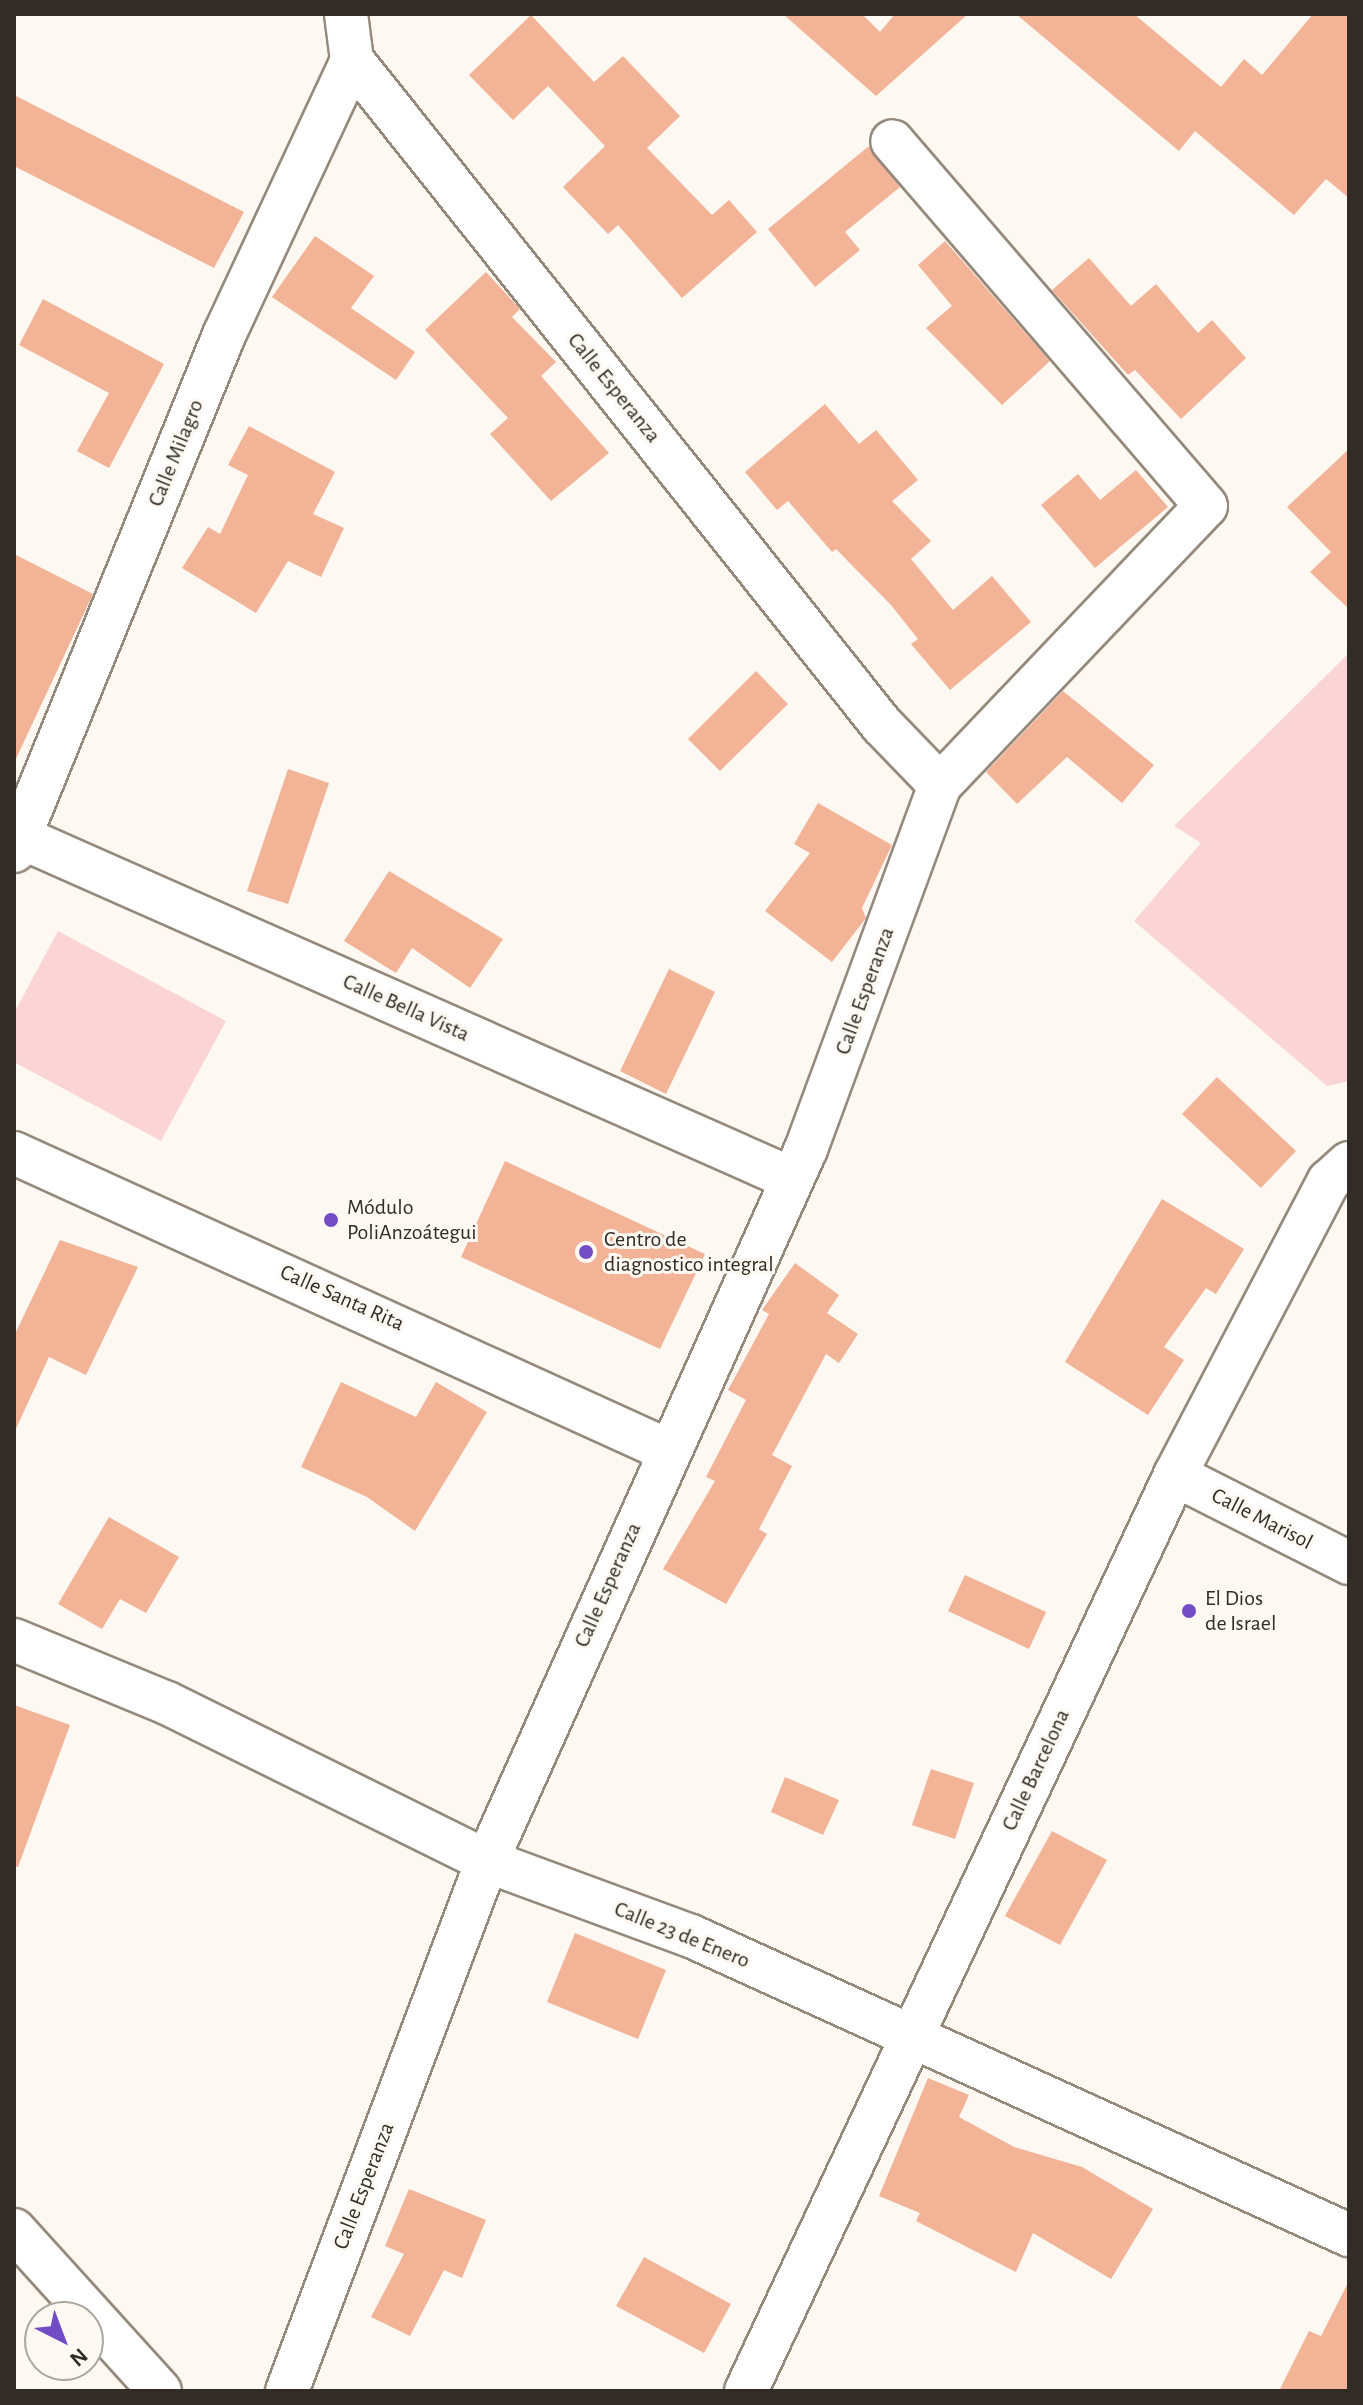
<!DOCTYPE html>
<meta charset="utf-8">
<style>
body{margin:0}
#map{position:relative;width:1363px;height:2405px;overflow:hidden;background:#fdf8f2;font-family:"Alegreya Sans",sans-serif}
div>[style]{position:absolute}
.green>*{inset:0;background:#fbd5d5}
.building>*{inset:0;background:#f3b397}
.roads{filter:drop-shadow(2px 0 #95897c) drop-shadow(-2px 0 #95897c) drop-shadow(0 2px #95897c) drop-shadow(0 -2px #95897c)}
.street>*{height:42px;margin:-21px;padding:0 21px;transform-origin:21px;border-radius:21px;background:#fff}
.dots>*{width:22px;height:22px;translate:-50% -50%;box-sizing:border-box;border:4px solid #fdf8f2;border-radius:50%}
span{translate:-50% -50%;white-space:nowrap;text-align:center;line-height:1.15;-webkit-text-stroke:6px #fdf8f2;paint-order:stroke}
.street-label{font-size:22px;color:#312c26}
.poi-label{font-size:22px;color:#312c26}
.left{translate:0 -50%;text-align:left}
.frame{position:absolute;inset:0;border:16px solid #312c26;pointer-events:none}
.north{position:absolute;left:24px;top:2301px;width:80px;height:80px;box-sizing:border-box;background:#fdf8f2;border:2px solid #aba6a0;border-radius:50%;rotate:138deg;font-size:22px;font-weight:700;line-height:32px;text-align:center;color:#312c26}
.north::after{content:'';display:block;margin:auto;width:28px;height:36px;background:#724cc4;clip-path:polygon(50% 0,100% 100%,50% 72%,0 100%)}
</style>
<div id="map">
<div class="green">
<div style="clip-path:polygon(1349px 653px,1349px 1081px,1327px 1086px,1134px 921px,1201px 843px,1174px 826px)"></div>
<div style="clip-path:polygon(58px 931px,226px 1021px,161px 1141px,14px 1062px,14px 1013px)"></div>
</div>
<div class="building">
<div style="clip-path:polygon(783px 14px,862px 14px,880px 32px,895px 14px,968px 14px,876px 96px)"></div>
<div style="clip-path:polygon(1016px 14px,1134px 14px,1221px 87px,1244px 59px,1262px 75px,1313px 14px,1349px 14px,1349px 198px,1326px 179px,1294px 215px,1195px 131px,1179px 151px)"></div>
<div style="clip-path:polygon(531px 15px,594px 82px,623px 56px,680px 116px,647px 148px,712px 215px,729px 200px,757px 232px,682px 298px,618px 225px,608px 234px,563px 187px,605px 146px,548px 86px,513px 120px,469px 75px)"></div>
<div style="clip-path:polygon(14px 95px,244px 212px,214px 268px,14px 166px)"></div>
<div style="clip-path:polygon(869px 146px,900px 187px,845px 232px,860px 250px,815px 287px,768px 229px)"></div>
<div style="clip-path:polygon(315px 236px,374px 276px,351px 308px,415px 352px,396px 380px,272px 297px)"></div>
<div style="clip-path:polygon(945px 241px,1050px 361px,1002px 405px,926px 328px,952px 306px,918px 265px)"></div>
<div style="clip-path:polygon(1089px 258px,1131px 306px,1156px 284px,1198px 333px,1212px 320px,1246px 358px,1181px 419px,1135px 370px,1128px 375px,1052px 290px)"></div>
<div style="clip-path:polygon(486px 272px,520px 309px,512px 317px,556px 362px,541px 376px,609px 453px,551px 501px,490px 434px,508px 418px,425px 330px)"></div>
<div style="clip-path:polygon(43px 299px,164px 364px,109px 468px,77px 451px,109px 393px,19px 345px)"></div>
<div style="clip-path:polygon(825px 404px,859px 444px,876px 430px,918px 480px,892px 501px,931px 541px,911px 559px,953px 610px,992px 576px,1031px 622px,950px 690px,911px 644px,918px 639px,891px 605px,836px 549px,832px 552px,788px 501px,777px 510px,745px 472px)"></div>
<div style="clip-path:polygon(249px 426px,335px 472px,313px 514px,344px 528px,321px 577px,288px 561px,256px 613px,182px 568px,208px 527px,220px 534px,248px 475px,228px 465px)"></div>
<div style="clip-path:polygon(1349px 449px,1349px 609px,1310px 572px,1331px 552px,1287px 507px)"></div>
<div style="clip-path:polygon(1136px 470px,1168px 507px,1095px 568px,1041px 505px,1078px 474px,1100px 500px)"></div>
<div style="clip-path:polygon(14px 554px,93px 594px,14px 763px)"></div>
<div style="clip-path:polygon(756px 671px,788px 704px,720px 771px,688px 739px)"></div>
<div style="clip-path:polygon(1063px 691px,1154px 765px,1122px 803px,1067px 757px,1017px 804px,986px 772px)"></div>
<div style="clip-path:polygon(288px 769px,329px 783px,288px 904px,247px 891px)"></div>
<div style="clip-path:polygon(818px 803px,892px 845px,862px 908px,866px 918px,832px 962px,765px 911px,810px 853px,794px 844px)"></div>
<div style="clip-path:polygon(389px 871px,503px 939px,470px 988px,412px 948px,396px 973px,344px 941px)"></div>
<div style="clip-path:polygon(669px 969px,715px 992px,666px 1094px,620px 1071px)"></div>
<div style="clip-path:polygon(1217px 1077px,1296px 1151px,1261px 1188px,1182px 1114px)"></div>
<div style="clip-path:polygon(505px 1161px,705px 1254px,660px 1349px,461px 1257px)"></div>
<div style="clip-path:polygon(1162px 1199px,1244px 1249px,1216px 1294px,1206px 1288px,1164px 1347px,1184px 1360px,1148px 1415px,1065px 1362px)"></div>
<div style="clip-path:polygon(60px 1240px,138px 1267px,86px 1375px,49px 1357px,14px 1433px,14px 1336px)"></div>
<div style="clip-path:polygon(795px 1263px,839px 1295px,827px 1313px,858px 1334px,839px 1363px,826px 1354px,772px 1455px,792px 1466px,759px 1529px,767px 1534px,726px 1604px,663px 1569px,715px 1481px,706px 1477px,746px 1400px,728px 1390px,769px 1314px,762px 1310px)"></div>
<div style="clip-path:polygon(341px 1382px,416px 1417px,436px 1382px,487px 1412px,415px 1531px,367px 1497px,301px 1467px)"></div>
<div style="clip-path:polygon(109px 1517px,179px 1557px,146px 1613px,120px 1599px,102px 1629px,58px 1604px)"></div>
<div style="clip-path:polygon(965px 1575px,1046px 1612px,1029px 1649px,948px 1611px)"></div>
<div style="clip-path:polygon(14px 1705px,70px 1725px,18px 1867px,14px 1866px)"></div>
<div style="clip-path:polygon(931px 1769px,974px 1783px,955px 1839px,912px 1825px)"></div>
<div style="clip-path:polygon(785px 1777px,839px 1800px,823px 1835px,771px 1812px)"></div>
<div style="clip-path:polygon(1052px 1831px,1107px 1860px,1060px 1945px,1005px 1916px)"></div>
<div style="clip-path:polygon(575px 1933px,666px 1970px,638px 2039px,547px 2002px)"></div>
<div style="clip-path:polygon(928px 2078px,969px 2095px,959px 2117px,1014px 2147px,1082px 2167px,1153px 2209px,1111px 2279px,1033px 2233px,1016px 2272px,916px 2221px,920px 2213px,879px 2196px)"></div>
<div style="clip-path:polygon(409px 2189px,486px 2220px,462px 2278px,444px 2270px,410px 2336px,371px 2317px,404px 2254px,385px 2246px)"></div>
<div style="clip-path:polygon(644px 2257px,731px 2304px,704px 2353px,616px 2306px)"></div>
<div style="clip-path:polygon(1349px 2281px,1349px 2391px,1279px 2391px,1309px 2331px,1321px 2336px)"></div>
</div>
<div class="roads">
<div class="street">
<div style="left:346px;top:14px;width:46px;rotate:82.6deg"></div>
<div style="left:352px;top:60px;width:850px;rotate:51.45deg"></div>
<div style="left:882px;top:725px;width:83px;rotate:46deg"></div>
<div style="left:20px;top:837px;width:844px;rotate:23.89deg"></div>
<div style="left:14px;top:851px;width:557px;rotate:-67.85deg"></div>
<div style="left:224px;top:335px;width:303px;rotate:-65deg"></div>
<div style="left:14px;top:1153px;width:717px;rotate:24.46deg"></div>
<div style="left:1175px;top:1475px;width:195px;rotate:26.8deg"></div>
<div style="left:14px;top:1640px;width:165px;rotate:22.4deg"></div>
<div style="left:167px;top:1703px;width:357px;rotate:26.3deg"></div>
<div style="left:487px;top:1861px;width:217px;rotate:20.2deg"></div>
<div style="left:691px;top:1936px;width:723px;rotate:24.44deg"></div>
<div style="left:14px;top:2230px;width:217px;rotate:47.8deg"></div>
<div style="left:287px;top:2391px;width:566px;rotate:-69.33deg"></div>
<div style="left:487px;top:1861px;width:780px;rotate:-65.87deg"></div>
<div style="left:806px;top:1149px;width:388px;rotate:-69.8deg"></div>
<div style="left:940px;top:785px;width:385px;rotate:-46.4deg"></div>
<div style="left:1206px;top:506px;width:481px;rotate:-130.7deg"></div>
<div style="left:746px;top:2391px;width:1011px;rotate:-64.9deg"></div>
<div style="left:1175px;top:1475px;width:332px;rotate:-62.4deg"></div>
<div style="left:1329px;top:1181px;width:27px;rotate:-42deg"></div>
</div>
</div>
<div class="dots">
<div style="left:331px;top:1220px;background:#724cc4"></div>
<div style="left:586px;top:1252px;background:#724cc4"></div>
<div style="left:1189px;top:1611px;background:#724cc4"></div>
</div>
<div class="street-label">
<span style="left:614px;top:388px;rotate:51deg">Calle Esperanza</span>
<span style="left:176px;top:453px;rotate:-68deg">Calle Milagro</span>
<span style="left:865px;top:991px;rotate:-70deg">Calle Esperanza</span>
<span style="left:406px;top:1008px;rotate:24deg">Calle Bella Vista</span>
<span style="left:342px;top:1298px;rotate:24deg">Calle Santa Rita</span>
<span style="left:1262px;top:1519px;rotate:27deg">Calle Marisol</span>
<span style="left:608px;top:1585px;rotate:-66deg">Calle Esperanza</span>
<span style="left:1036px;top:1770px;rotate:-65deg">Calle Barcelona</span>
<span style="left:682px;top:1935px;rotate:22deg">Calle 23 de Enero</span>
<span style="left:364px;top:2186px;rotate:-69deg">Calle Esperanza</span>
</div>
<div class="poi-label">
<span class="left" style="left:347px;top:1220px">Módulo<br>PoliAnzoátegui</span>
<span class="left" style="left:604px;top:1252px">Centro de<br>diagnostico integral</span>
<span class="left" style="left:1205px;top:1611px">El Dios<br>de Israel</span>
</div>
<div class="frame"></div>
<div class="north">N</div>
</div>
